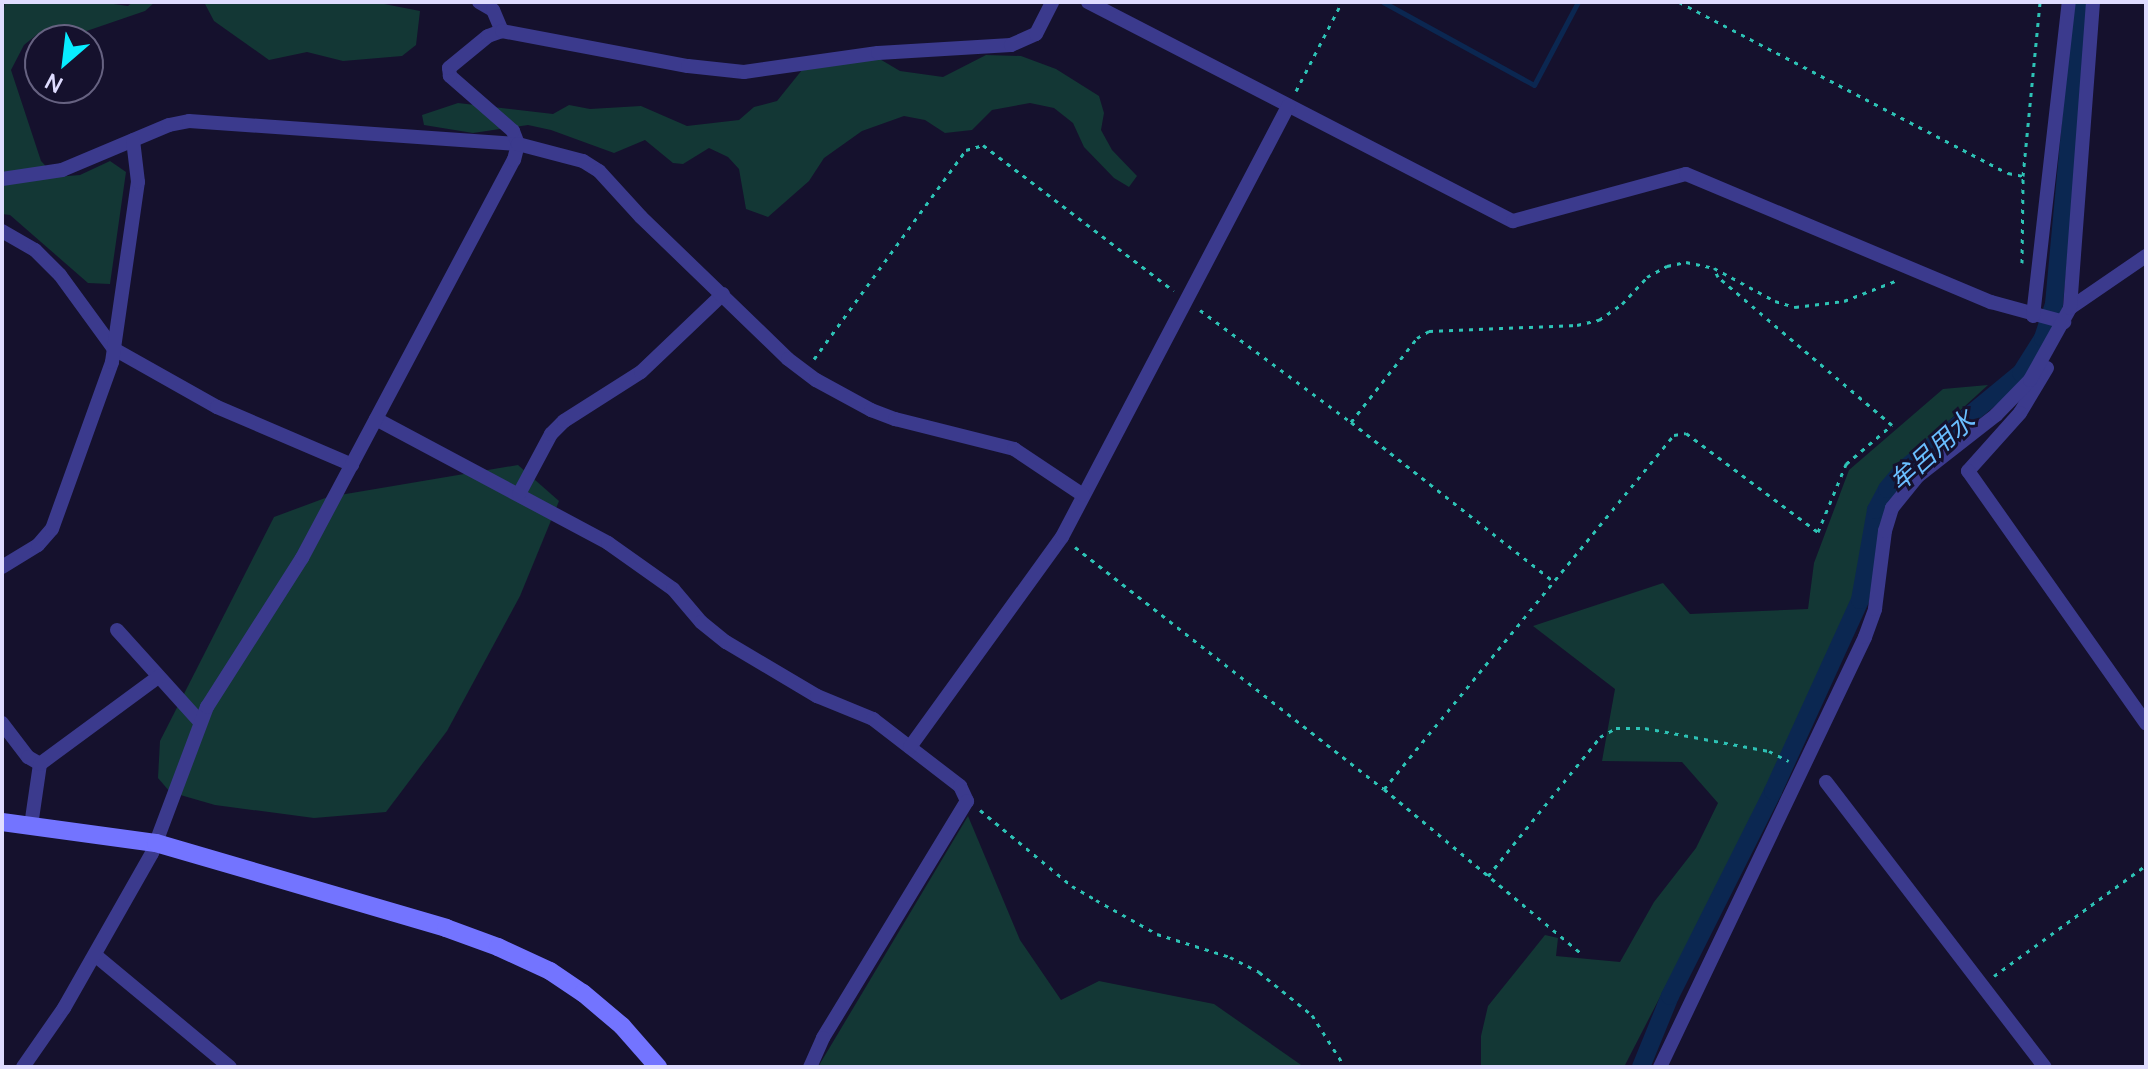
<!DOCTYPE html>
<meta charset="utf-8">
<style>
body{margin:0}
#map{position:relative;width:2148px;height:1069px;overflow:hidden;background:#15112d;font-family:Manrope,"Noto Sans JP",sans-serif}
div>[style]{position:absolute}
.green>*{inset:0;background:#133735}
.stream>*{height:5px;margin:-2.5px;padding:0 2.5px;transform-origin:2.5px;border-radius:2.5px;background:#0b2751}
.canal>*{height:18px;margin:-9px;padding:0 9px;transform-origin:9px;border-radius:9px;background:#0b2751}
.path>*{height:3px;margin-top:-1.5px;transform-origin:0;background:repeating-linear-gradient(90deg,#2dc2b5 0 4px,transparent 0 10px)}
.street>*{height:14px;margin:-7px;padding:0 7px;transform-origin:7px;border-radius:7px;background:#3b3a8d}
.secondary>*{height:18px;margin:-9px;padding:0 9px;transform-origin:9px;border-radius:9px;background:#7374ff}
span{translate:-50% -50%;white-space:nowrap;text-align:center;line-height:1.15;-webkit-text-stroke:6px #15112d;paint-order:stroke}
.water-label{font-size:26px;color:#6abeff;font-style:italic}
.frame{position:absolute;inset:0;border:4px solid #dfdcff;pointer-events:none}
.north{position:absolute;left:24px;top:24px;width:80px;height:80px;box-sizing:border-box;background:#15112d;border:2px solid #666281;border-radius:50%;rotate:208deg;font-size:22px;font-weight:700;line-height:32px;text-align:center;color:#dfdcff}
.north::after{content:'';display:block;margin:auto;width:28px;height:36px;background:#08edff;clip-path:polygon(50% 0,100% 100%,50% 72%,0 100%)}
</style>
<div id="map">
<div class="green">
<div style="clip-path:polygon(99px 2px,128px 6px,133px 2px,155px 2px,145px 11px,72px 36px,40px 32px,24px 45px,11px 70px,41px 161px,56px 177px,80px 175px,110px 161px,126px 172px,110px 284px,88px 283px,10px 215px,2px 214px,2px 20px,5px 3px)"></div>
<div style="clip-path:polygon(204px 2px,374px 2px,420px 11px,416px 45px,402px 56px,343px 61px,307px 52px,269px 60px,214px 21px)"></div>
<div style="clip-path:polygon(986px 55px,1021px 56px,1056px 69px,1099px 96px,1104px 113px,1101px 130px,1112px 150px,1137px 176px,1129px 187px,1114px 178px,1084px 147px,1073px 123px,1054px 108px,1030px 103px,992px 110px,972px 130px,945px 133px,925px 120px,904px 116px,862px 131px,824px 158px,809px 181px,768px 217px,746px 209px,739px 169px,728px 157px,709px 148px,683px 164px,673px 163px,645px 140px,614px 153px,551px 130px,528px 125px,473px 133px,424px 125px,422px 115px,458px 103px,553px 114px,569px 105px,590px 109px,641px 106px,687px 126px,739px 120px,754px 107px,777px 101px,802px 70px,878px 58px,900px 71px,943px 77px)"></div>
<div style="clip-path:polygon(1988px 385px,1885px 479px,1869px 509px,1852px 598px,1780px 764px,1624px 1067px,1481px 1067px,1481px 1036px,1488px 1006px,1545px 935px,1558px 938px,1556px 956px,1620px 962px,1654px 902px,1696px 848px,1718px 803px,1682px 762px,1602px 761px,1615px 689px,1533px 626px,1663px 583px,1690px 614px,1808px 609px,1814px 563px,1849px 470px,1943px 389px)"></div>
<div style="clip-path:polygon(518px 465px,559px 501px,520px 596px,447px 731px,386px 812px,314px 818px,215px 805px,170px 792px,158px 778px,160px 741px,274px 517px,328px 497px)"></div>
<div style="clip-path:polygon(968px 816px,1020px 940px,1061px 1000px,1099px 981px,1214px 1004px,1304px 1067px,818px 1067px)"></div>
</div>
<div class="stream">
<div style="left:1383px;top:2px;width:172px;rotate:28.8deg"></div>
<div style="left:1534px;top:85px;width:94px;rotate:-62.1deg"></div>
</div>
<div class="canal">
<div style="left:1641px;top:1067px;width:77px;rotate:-67.8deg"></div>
<div style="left:1670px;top:996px;width:229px;rotate:-63.3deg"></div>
<div style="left:1773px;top:791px;width:210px;rotate:-65.5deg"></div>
<div style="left:1860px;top:600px;width:91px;rotate:-79.9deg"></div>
<div style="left:1876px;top:510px;width:24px;rotate:-62deg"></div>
<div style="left:1887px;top:489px;width:23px;rotate:-50deg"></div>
<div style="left:1902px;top:471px;width:154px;rotate:-39.5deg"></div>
<div style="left:2021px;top:373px;width:41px;rotate:-57.8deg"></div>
<div style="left:2043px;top:338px;width:36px;rotate:-72deg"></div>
<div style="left:2054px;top:304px;width:303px;rotate:-84.7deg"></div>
</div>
<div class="path">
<div style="left:1679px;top:2px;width:371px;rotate:27.5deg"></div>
<div style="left:2008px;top:173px;width:15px;rotate:11deg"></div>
<div style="left:1296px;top:91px;width:100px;rotate:-62.7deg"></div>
<div style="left:2022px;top:263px;width:87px;rotate:-89.3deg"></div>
<div style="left:2023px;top:176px;width:175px;rotate:-84.4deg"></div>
<div style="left:1200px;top:310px;width:188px;rotate:36.6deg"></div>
<div style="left:1351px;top:422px;width:258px;rotate:38.2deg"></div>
<div style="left:814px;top:359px;width:258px;rotate:-54deg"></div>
<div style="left:966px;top:150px;width:18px;rotate:-16deg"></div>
<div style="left:983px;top:145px;width:240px;rotate:37.4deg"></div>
<div style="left:1351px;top:422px;width:107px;rotate:-51.8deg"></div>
<div style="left:1417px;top:338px;width:14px;rotate:-30deg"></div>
<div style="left:1429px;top:331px;width:148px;rotate:-2.3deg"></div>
<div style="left:1577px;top:325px;width:23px;rotate:-13deg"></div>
<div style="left:1599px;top:320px;width:28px;rotate:-35deg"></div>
<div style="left:1622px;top:304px;width:37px;rotate:-47deg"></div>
<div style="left:1647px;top:277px;width:23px;rotate:-29deg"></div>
<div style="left:1667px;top:266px;width:19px;rotate:-12deg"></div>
<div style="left:1686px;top:262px;width:29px;rotate:12deg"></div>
<div style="left:1714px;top:268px;width:69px;rotate:28.4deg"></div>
<div style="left:1775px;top:301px;width:21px;rotate:17deg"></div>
<div style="left:1795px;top:307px;width:49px;rotate:-7deg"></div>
<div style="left:1844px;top:301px;width:58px;rotate:-21.3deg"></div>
<div style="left:1075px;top:547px;width:392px;rotate:38.1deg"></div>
<div style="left:1384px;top:789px;width:259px;rotate:39.8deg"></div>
<div style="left:1384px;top:789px;width:458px;rotate:-50.7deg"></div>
<div style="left:1674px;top:435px;width:12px;rotate:-9deg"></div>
<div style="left:1686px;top:433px;width:165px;rotate:36.9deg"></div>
<div style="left:1818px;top:532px;width:74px;rotate:-67.6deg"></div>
<div style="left:1846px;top:464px;width:60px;rotate:-40.3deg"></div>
<div style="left:1892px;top:425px;width:228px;rotate:-139.6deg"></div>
<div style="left:1718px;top:277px;width:10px;rotate:-114deg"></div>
<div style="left:980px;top:810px;width:119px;rotate:39.6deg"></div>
<div style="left:1072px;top:886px;width:28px;rotate:30deg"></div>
<div style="left:1096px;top:900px;width:70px;rotate:29.1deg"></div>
<div style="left:1157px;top:934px;width:77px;rotate:17.5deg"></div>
<div style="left:1230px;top:957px;width:33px;rotate:27deg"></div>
<div style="left:1259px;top:972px;width:68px;rotate:39.1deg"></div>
<div style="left:1312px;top:1015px;width:62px;rotate:57.6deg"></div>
<div style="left:1488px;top:876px;width:179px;rotate:-51.1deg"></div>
<div style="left:1600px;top:737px;width:18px;rotate:-29deg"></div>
<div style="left:1616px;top:728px;width:29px"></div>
<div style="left:1645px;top:728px;width:126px;rotate:10.5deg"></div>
<div style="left:1769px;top:751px;width:22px;rotate:27deg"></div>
<div style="left:1994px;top:976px;width:188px;rotate:-36.1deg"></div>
</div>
<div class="street">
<div style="left:479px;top:2px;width:16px;rotate:30deg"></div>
<div style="left:493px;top:10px;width:23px;rotate:67deg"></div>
<div style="left:1088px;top:2px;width:478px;rotate:27.3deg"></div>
<div style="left:1513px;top:221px;width:179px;rotate:-15.2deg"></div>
<div style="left:1686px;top:174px;width:331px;rotate:22.8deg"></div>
<div style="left:1991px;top:302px;width:76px;rotate:15.3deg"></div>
<div style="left:2px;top:179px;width:61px;rotate:-8.5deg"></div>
<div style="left:62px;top:170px;width:116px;rotate:-22.8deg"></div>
<div style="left:169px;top:125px;width:20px;rotate:-11deg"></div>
<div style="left:189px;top:121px;width:330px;rotate:4deg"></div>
<div style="left:518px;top:144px;width:14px;rotate:-111deg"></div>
<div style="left:513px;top:131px;width:84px;rotate:-138.9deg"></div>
<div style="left:450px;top:76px;width:8px;rotate:-97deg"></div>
<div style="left:449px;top:68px;width:50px;rotate:-39.4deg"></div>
<div style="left:488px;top:36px;width:15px;rotate:-20deg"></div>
<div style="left:502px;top:31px;width:189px;rotate:10.7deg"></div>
<div style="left:688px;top:66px;width:56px;rotate:6.1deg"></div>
<div style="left:744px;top:72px;width:135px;rotate:-8.1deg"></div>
<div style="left:878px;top:53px;width:133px;rotate:-3.4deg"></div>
<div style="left:1011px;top:45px;width:27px;rotate:-24deg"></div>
<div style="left:1036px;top:34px;width:36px;rotate:-63deg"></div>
<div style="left:2px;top:231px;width:38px;rotate:30deg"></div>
<div style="left:35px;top:250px;width:35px;rotate:45deg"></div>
<div style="left:60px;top:275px;width:92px;rotate:53.9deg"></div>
<div style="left:114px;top:349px;width:118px;rotate:29.4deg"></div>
<div style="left:217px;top:407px;width:147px;rotate:23.2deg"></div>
<div style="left:2070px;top:308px;width:92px;rotate:-34.4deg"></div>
<div style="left:2033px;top:316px;width:316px;rotate:-83.5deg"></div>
<div style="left:2047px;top:368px;width:52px;rotate:121deg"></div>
<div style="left:2020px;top:413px;width:78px;rotate:131.9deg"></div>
<div style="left:1968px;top:471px;width:309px;rotate:54.8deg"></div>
<div style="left:376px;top:419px;width:263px;rotate:28.1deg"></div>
<div style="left:608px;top:543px;width:80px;rotate:35.3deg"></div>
<div style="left:673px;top:589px;width:43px;rotate:49.7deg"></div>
<div style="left:701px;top:622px;width:32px;rotate:39deg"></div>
<div style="left:726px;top:642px;width:106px;rotate:30.7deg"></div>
<div style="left:817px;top:696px;width:61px;rotate:22.3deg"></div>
<div style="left:873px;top:719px;width:110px;rotate:37.6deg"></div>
<div style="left:960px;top:786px;width:17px;rotate:65deg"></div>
<div style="left:967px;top:801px;width:277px;rotate:121.3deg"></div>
<div style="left:823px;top:1038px;width:32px;rotate:114deg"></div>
<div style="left:519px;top:494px;width:68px;rotate:-61.9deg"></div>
<div style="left:551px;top:434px;width:18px;rotate:-45deg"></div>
<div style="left:564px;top:421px;width:91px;rotate:-32.5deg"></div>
<div style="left:641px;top:372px;width:113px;rotate:-43.6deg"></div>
<div style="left:2px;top:567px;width:42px;rotate:-31.4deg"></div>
<div style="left:38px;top:545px;width:21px;rotate:-49deg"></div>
<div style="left:52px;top:529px;width:177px;rotate:-70.2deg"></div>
<div style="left:112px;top:362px;width:182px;rotate:-81.8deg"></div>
<div style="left:138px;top:182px;width:42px;rotate:-96.8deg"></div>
<div style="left:117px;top:630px;width:124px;rotate:47.9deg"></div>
<div style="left:2px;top:723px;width:43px;rotate:52.6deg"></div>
<div style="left:28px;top:757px;width:14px;rotate:30deg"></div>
<div style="left:40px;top:764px;width:63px;rotate:98.3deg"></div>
<div style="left:910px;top:747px;width:259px;rotate:-54.1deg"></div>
<div style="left:1062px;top:537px;width:487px;rotate:-62.3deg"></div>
<div style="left:40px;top:764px;width:147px;rotate:-36.4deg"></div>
<div style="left:1826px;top:782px;width:359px;rotate:52.5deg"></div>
<div style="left:95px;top:955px;width:175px;rotate:39.7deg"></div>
<div style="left:23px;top:1067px;width:72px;rotate:-55.2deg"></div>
<div style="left:64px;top:1008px;width:178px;rotate:-60.4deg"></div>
<div style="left:152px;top:853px;width:156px;rotate:-69.4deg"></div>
<div style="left:207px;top:707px;width:177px;rotate:-57.5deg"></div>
<div style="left:302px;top:558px;width:451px;rotate:-62deg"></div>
<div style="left:514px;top:160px;width:16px;rotate:-76deg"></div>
<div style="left:518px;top:144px;width:67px;rotate:14.7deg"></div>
<div style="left:583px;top:161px;width:19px;rotate:32deg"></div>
<div style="left:599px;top:171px;width:62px;rotate:47.6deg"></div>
<div style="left:641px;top:217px;width:204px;rotate:44deg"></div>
<div style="left:788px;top:359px;width:35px;rotate:37deg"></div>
<div style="left:816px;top:380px;width:63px;rotate:28.6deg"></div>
<div style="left:871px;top:410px;width:26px;rotate:21deg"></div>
<div style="left:895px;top:419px;width:123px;rotate:14.1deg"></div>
<div style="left:1014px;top:449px;width:83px;rotate:33.7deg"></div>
<div style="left:1660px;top:1067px;width:476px;rotate:-64.5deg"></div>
<div style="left:1865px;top:637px;width:30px;rotate:-70deg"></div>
<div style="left:1875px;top:609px;width:79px;rotate:-82.7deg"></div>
<div style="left:1885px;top:531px;width:24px;rotate:-73deg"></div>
<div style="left:1892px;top:508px;width:41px;rotate:-50.9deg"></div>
<div style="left:1918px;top:476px;width:99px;rotate:-38deg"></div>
<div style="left:1996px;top:415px;width:49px;rotate:-45.8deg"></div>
<div style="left:2030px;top:380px;width:82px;rotate:-60.9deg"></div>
<div style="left:2070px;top:308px;width:307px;rotate:-85.7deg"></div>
</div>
<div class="secondary">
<div style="left:2px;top:822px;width:155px;rotate:7.8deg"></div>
<div style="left:156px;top:843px;width:302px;rotate:16.3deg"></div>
<div style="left:446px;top:928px;width:55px;rotate:20.1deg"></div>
<div style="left:498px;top:947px;width:57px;rotate:24.8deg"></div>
<div style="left:550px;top:971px;width:40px;rotate:34deg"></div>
<div style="left:583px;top:993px;width:51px;rotate:40.2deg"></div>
<div style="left:622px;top:1026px;width:55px;rotate:48.7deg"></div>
</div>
<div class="water-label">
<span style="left:1932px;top:451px;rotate:-42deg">牟呂用水</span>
</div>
<div class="frame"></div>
<div class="north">N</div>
</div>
